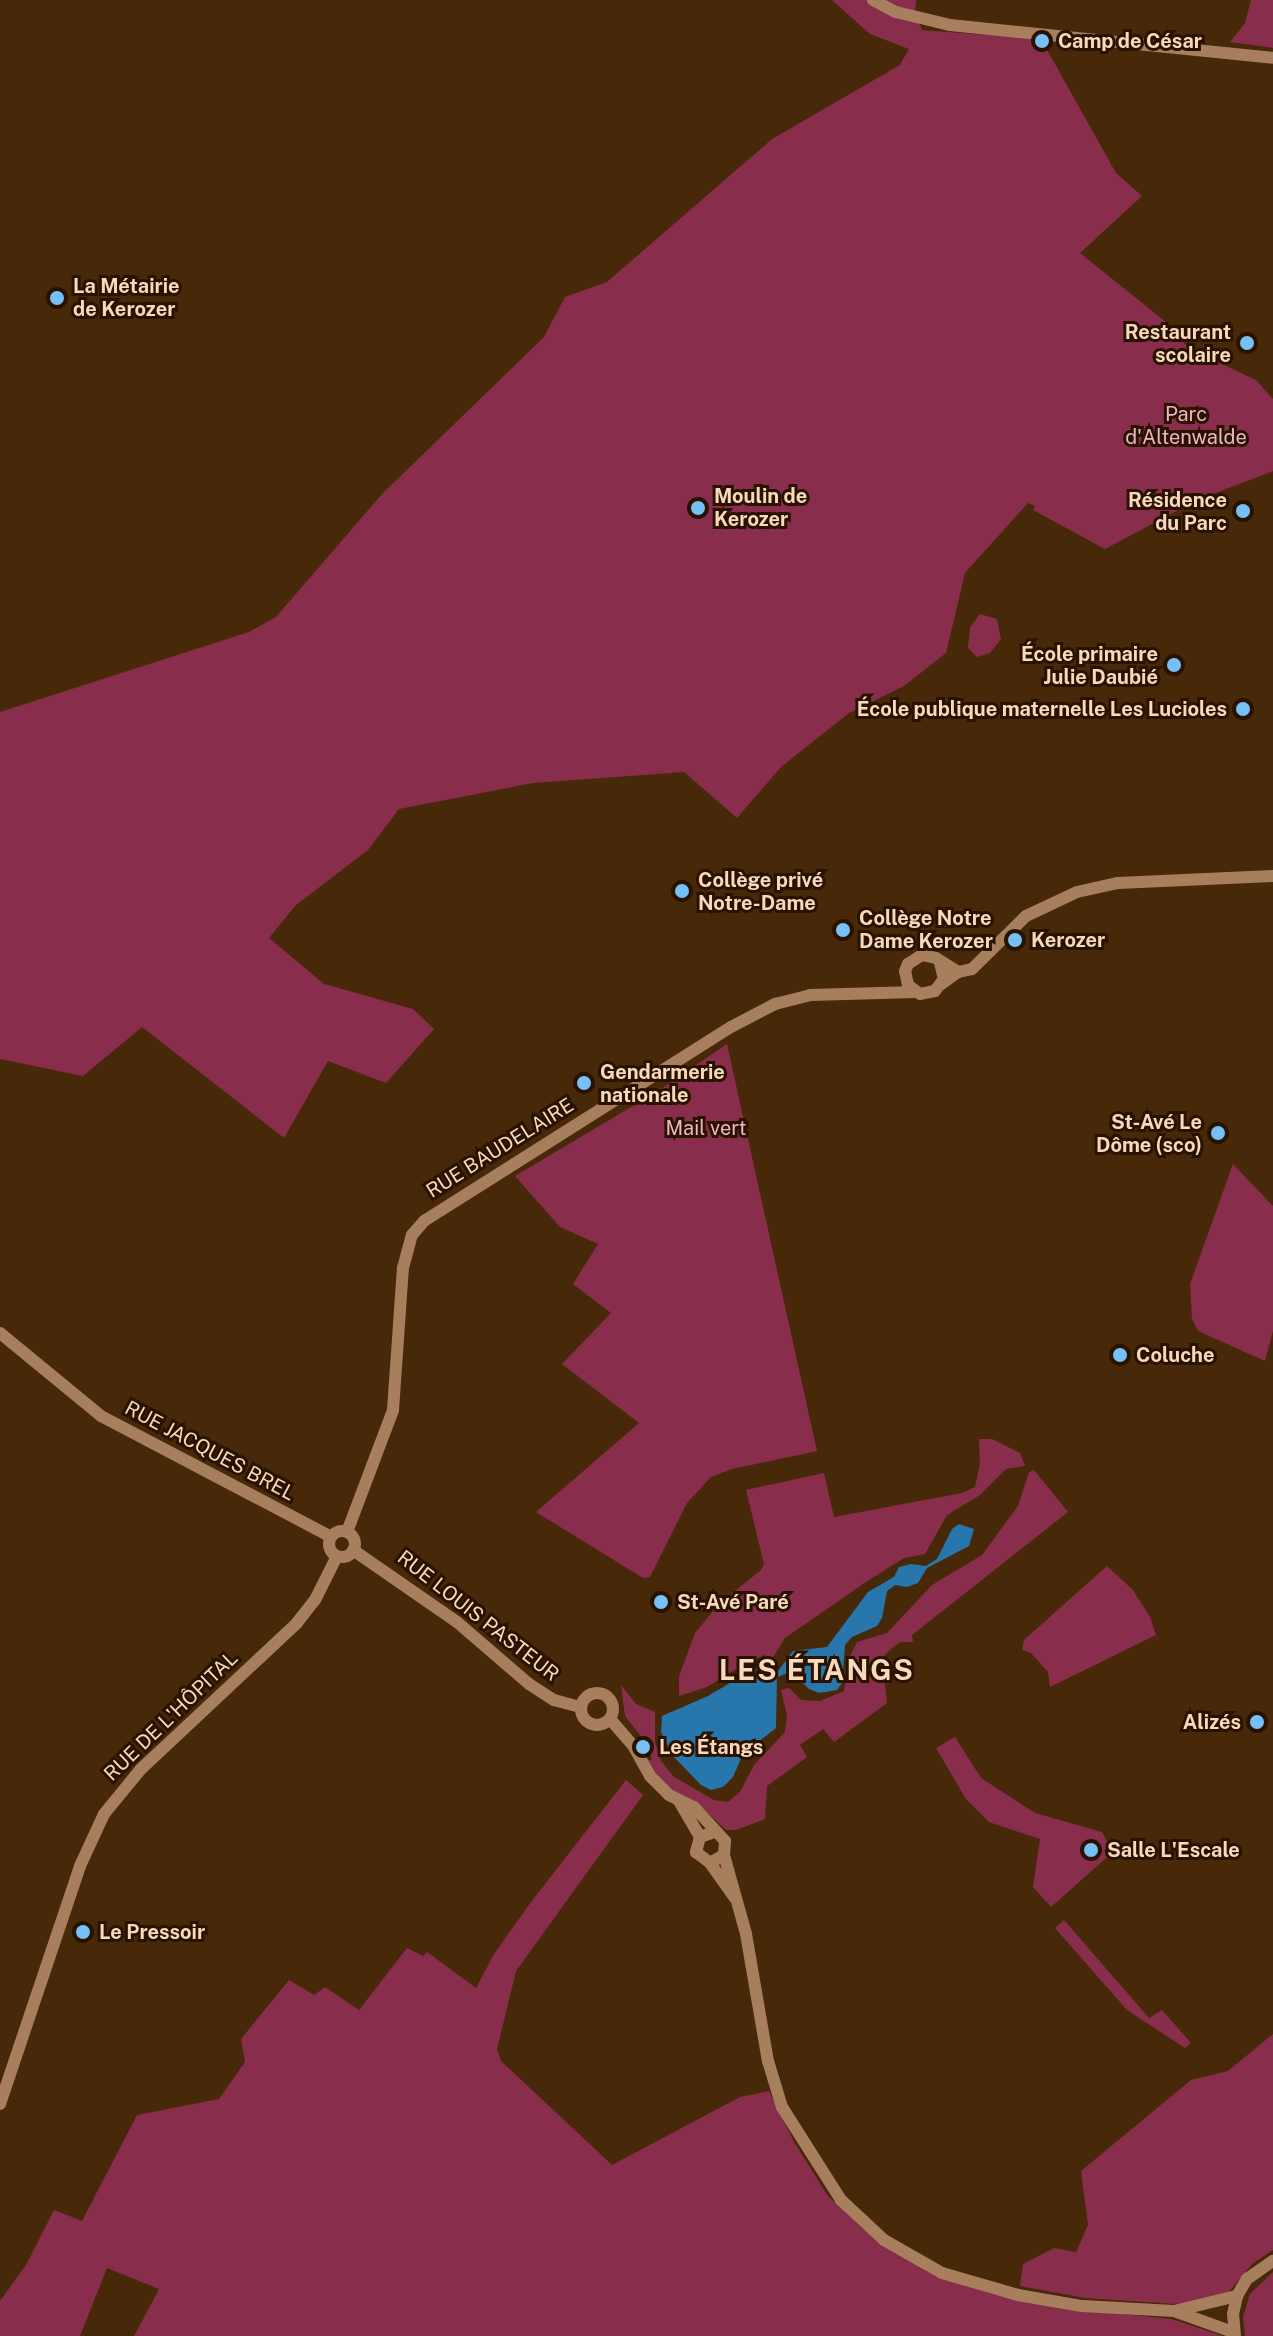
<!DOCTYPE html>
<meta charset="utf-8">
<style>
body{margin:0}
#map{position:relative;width:1273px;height:2336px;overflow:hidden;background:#47290a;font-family:"Public Sans",sans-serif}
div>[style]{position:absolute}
.green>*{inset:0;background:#882d4c}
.water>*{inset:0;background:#2776ac}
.secondary>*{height:12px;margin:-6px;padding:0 6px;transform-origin:6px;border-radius:6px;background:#a77f5c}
.secondary>.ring{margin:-6px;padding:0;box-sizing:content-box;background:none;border:12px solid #a77f5c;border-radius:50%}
.dots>*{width:22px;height:22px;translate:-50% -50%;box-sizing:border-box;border:4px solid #291200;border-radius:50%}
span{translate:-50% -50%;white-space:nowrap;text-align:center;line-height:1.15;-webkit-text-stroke:6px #291200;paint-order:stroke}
.poi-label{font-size:20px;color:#f9d9bd;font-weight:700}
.left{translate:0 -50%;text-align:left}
.right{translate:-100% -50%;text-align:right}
.park-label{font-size:20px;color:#efb6c4}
.street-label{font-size:20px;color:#f9d9bd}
.district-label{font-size:28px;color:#f9d9bd;font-weight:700;letter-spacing:2px}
</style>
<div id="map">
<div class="green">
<div style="clip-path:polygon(832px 0,916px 0,915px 12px,922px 30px,1041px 39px,1116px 173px,1142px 196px,1080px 253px,1172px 327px,1193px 354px,1219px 350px,1226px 366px,1256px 380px,1273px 399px,1273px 471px,1197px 500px,1105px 549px,1033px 510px,1035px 506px,1028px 503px,965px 573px,946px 653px,904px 686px,849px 713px,781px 767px,737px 818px,684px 772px,533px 783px,399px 809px,368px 850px,296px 905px,269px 938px,324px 984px,413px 1009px,434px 1029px,386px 1083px,328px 1061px,284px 1138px,142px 1027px,83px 1076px,0 1059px,0 712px,249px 632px,276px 617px,382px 494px,544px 337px,565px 297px,607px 282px,772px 139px,900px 65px,909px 49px,870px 34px)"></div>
<div style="clip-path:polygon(1251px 0,1273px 0,1273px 48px,1230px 42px,1245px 23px)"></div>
<div style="clip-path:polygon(980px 614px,997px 619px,1001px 639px,990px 653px,977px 657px,968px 648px,970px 627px)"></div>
<div style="clip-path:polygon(727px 1044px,817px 1451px,732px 1469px,711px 1477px,687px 1503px,650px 1577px,643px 1578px,536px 1512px,639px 1423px,562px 1364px,611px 1313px,573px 1284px,598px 1244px,560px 1227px,515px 1176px,658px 1091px)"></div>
<div style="clip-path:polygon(1233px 1164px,1273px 1206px,1273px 1331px,1265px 1361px,1198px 1331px,1192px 1319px,1190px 1284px)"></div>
<div style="clip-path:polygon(979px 1439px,992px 1439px,1020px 1453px,1025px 1466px,1006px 1469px,980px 1495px,947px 1515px,925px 1554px,904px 1558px,866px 1582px,785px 1638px,772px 1659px,765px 1655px,749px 1661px,707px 1687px,679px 1696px,679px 1676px,695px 1633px,719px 1604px,761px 1570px,764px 1564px,746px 1490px,824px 1473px,834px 1517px,962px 1493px,975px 1487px,980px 1464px)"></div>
<div style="clip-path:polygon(1034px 1470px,1068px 1512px,912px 1635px,913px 1642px,900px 1642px,891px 1649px,882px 1658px,887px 1703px,834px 1742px,823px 1729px,800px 1745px,807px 1757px,767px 1786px,765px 1819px,736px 1830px,726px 1830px,697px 1803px,674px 1791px,656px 1775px,648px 1761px,652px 1759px,647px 1744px,625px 1716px,621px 1685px,636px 1704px,655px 1712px,655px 1742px,661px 1761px,674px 1777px,714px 1800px,728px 1802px,740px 1792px,754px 1765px,785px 1732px,787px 1716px,781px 1690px,789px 1688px,801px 1700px,820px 1701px,844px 1691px,850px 1656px,857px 1642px,887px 1633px,932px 1585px,982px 1555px,1018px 1506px,1029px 1472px)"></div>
<div style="clip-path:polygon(1107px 1566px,1133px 1590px,1150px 1617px,1156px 1635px,1050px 1687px,1048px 1672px,1031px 1653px,1022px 1650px,1024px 1640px)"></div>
<div style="clip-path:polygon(955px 1737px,981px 1778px,1035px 1813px,1102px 1832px,1113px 1852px,1051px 1907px,1033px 1887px,1040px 1839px,989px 1822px,966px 1799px,936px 1748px)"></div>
<div style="clip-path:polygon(626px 1780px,643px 1795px,516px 1971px,497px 2049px,501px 2061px,612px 2165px,740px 2097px,769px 2091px,794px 2142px,828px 2196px,863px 2229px,896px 2251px,1059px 2308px,1172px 2319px,1223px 2336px,134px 2336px,159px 2289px,107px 2268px,80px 2336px,0 2336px,0 2301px,26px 2265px,54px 2210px,82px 2221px,137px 2115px,219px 2099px,245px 2062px,241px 2039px,289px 1980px,314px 1995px,325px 1987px,359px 2010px,407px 1948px,423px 1956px,427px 1952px,476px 1988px,494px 1954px,531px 1902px)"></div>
<div style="clip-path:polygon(1064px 1920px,1149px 2018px,1162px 2010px,1191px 2043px,1185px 2048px,1127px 2010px,1055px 1928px)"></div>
<div style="clip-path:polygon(1273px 2034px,1273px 2250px,1252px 2264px,1227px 2294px,1215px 2299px,1175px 2304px,1085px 2298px,1020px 2286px,1023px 2264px,1054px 2248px,1076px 2252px,1088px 2225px,1081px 2171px,1191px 2080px,1228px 2071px)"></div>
<div style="clip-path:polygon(1273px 2272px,1273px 2336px,1245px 2336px,1243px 2317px,1250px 2294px)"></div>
</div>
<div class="water">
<div style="clip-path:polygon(959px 1524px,974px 1529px,969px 1546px,927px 1568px,918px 1583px,907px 1587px,895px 1585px,887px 1591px,882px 1618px,877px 1626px,852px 1637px,845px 1645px,842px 1683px,837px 1690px,819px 1693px,809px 1689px,791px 1672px,777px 1677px,776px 1728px,743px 1754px,733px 1777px,723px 1787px,711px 1790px,701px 1785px,673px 1756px,661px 1732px,662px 1716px,708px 1696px,752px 1670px,776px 1674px,793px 1651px,827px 1647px,868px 1592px,894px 1577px,899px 1567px,911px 1564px,926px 1566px,937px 1559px,952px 1529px)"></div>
</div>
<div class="secondary">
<div style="left:873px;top:0;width:26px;rotate:28deg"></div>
<div style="left:896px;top:12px;width:56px;rotate:13.5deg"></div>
<div style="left:950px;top:25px;width:325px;rotate:5.8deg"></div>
<div style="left:940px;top:963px;width:16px;rotate:76deg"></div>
<div style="left:944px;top:979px;width:15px;rotate:127deg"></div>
<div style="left:935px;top:991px;width:15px;rotate:169deg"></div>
<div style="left:920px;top:994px;width:15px;rotate:-143deg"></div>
<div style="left:908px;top:985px;width:14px;rotate:-102deg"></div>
<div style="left:905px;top:971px;width:8px;rotate:-67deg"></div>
<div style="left:908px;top:964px;width:17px;rotate:-33deg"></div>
<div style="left:922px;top:955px;width:14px;rotate:12deg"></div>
<div style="left:936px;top:958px;width:26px;rotate:32deg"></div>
<div style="left:940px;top:985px;width:22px;rotate:-36deg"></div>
<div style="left:958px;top:972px;width:14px;rotate:-12deg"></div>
<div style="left:972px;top:969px;width:76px;rotate:-44.5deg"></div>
<div style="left:1026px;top:916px;width:56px;rotate:-25.2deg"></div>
<div style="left:1077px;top:892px;width:42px;rotate:-12.4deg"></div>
<div style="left:1118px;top:883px;width:155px;rotate:-2.6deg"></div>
<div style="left:0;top:1333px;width:131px;rotate:39.4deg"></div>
<div style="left:101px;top:1416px;width:260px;rotate:27.7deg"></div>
<div class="ring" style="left:329px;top:1531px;width:14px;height:14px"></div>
<div style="left:347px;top:1532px;width:130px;rotate:-69.3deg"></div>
<div style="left:393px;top:1410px;width:142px;rotate:-86deg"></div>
<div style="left:403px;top:1268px;width:34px;rotate:-75deg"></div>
<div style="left:412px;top:1235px;width:18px;rotate:-49deg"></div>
<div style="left:424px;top:1221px;width:363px;rotate:-32.3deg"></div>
<div style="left:731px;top:1027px;width:50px;rotate:-27.6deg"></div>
<div style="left:775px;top:1004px;width:36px;rotate:-14deg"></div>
<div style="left:810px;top:995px;width:106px;rotate:-1.6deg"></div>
<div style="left:353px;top:1550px;width:126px;rotate:34.7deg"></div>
<div style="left:457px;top:1622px;width:95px;rotate:40.7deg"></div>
<div style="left:529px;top:1684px;width:30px;rotate:33deg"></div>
<div style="left:554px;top:1700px;width:28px;rotate:15deg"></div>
<div class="ring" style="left:581px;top:1693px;width:20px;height:20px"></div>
<div style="left:610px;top:1719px;width:37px;rotate:49deg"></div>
<div style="left:634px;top:1747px;width:33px;rotate:61deg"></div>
<div style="left:650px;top:1776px;width:27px;rotate:45deg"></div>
<div style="left:669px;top:1795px;width:28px;rotate:26deg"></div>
<div style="left:694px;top:1807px;width:46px;rotate:47.6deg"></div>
<div style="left:725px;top:1841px;width:14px;rotate:94deg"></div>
<div style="left:724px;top:1855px;width:82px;rotate:74.4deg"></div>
<div style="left:746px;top:1934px;width:129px;rotate:80.2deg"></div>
<div style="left:768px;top:2061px;width:48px;rotate:73.1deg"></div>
<div style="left:782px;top:2107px;width:110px;rotate:57.6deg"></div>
<div style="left:841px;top:2200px;width:59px;rotate:42.9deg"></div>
<div style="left:884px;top:2240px;width:67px;rotate:29.6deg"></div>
<div style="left:942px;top:2273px;width:79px;rotate:16.1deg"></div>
<div style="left:1018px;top:2295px;width:65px;rotate:9.8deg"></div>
<div style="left:1082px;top:2306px;width:92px;rotate:3.1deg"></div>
<div style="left:1174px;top:2311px;width:65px;rotate:-13.4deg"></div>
<div style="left:679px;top:1801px;width:42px;rotate:59.7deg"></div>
<div style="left:714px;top:1832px;width:15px;rotate:160deg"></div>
<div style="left:700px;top:1837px;width:16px;rotate:105deg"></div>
<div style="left:696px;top:1852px;width:18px;rotate:38deg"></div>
<div style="left:710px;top:1863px;width:16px;rotate:-30deg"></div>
<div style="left:710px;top:1863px;width:43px;rotate:54.5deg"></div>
<div style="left:0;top:2104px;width:251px;rotate:-71.4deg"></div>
<div style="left:80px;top:1866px;width:57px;rotate:-65.2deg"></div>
<div style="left:104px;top:1814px;width:58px;rotate:-50.6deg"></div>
<div style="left:141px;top:1769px;width:212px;rotate:-43.1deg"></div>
<div style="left:296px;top:1624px;width:31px;rotate:-52deg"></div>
<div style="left:315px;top:1600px;width:49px;rotate:-63.4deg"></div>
<div style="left:1177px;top:2312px;width:59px;rotate:19.7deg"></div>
<div style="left:1235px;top:2336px;width:22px;rotate:-95deg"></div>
<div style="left:1233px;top:2314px;width:18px;rotate:-77deg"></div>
<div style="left:1237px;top:2296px;width:20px;rotate:-60deg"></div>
<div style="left:1247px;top:2279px;width:32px;rotate:-35deg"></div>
</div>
<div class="dots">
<div style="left:1042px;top:41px;background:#77bff7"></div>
<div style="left:57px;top:298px;background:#77bff7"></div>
<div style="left:1247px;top:343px;background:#77bff7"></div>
<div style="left:698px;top:508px;background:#77bff7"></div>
<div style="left:1243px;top:511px;background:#77bff7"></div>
<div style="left:1174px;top:665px;background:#77bff7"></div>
<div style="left:1243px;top:709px;background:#77bff7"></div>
<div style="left:682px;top:891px;background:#77bff7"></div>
<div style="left:843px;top:930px;background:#77bff7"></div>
<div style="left:1015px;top:940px;background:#77bff7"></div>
<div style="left:584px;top:1083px;background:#77bff7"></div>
<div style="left:1218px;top:1133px;background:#77bff7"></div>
<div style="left:1120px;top:1355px;background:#77bff7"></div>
<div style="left:661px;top:1602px;background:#77bff7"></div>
<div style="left:1257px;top:1722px;background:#77bff7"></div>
<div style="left:643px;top:1747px;background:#77bff7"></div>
<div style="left:1091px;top:1850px;background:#77bff7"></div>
<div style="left:83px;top:1932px;background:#77bff7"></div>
</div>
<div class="poi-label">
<span class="left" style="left:1058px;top:41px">Camp de César</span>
<span class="left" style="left:73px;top:298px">La Métairie<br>de Kerozer</span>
<span class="right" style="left:1231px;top:344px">Restaurant<br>scolaire</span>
<span class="left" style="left:714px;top:508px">Moulin de<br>Kerozer</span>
<span class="right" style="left:1227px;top:512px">Résidence<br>du Parc</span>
<span class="right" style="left:1158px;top:666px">École primaire<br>Julie Daubié</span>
<span class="right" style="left:1227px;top:709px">École publique maternelle Les Lucioles</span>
<span class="left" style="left:698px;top:892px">Collège privé<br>Notre-Dame</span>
<span class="left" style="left:859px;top:930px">Collège Notre<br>Dame Kerozer</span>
<span class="left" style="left:1031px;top:940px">Kerozer</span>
<span class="left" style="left:600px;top:1084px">Gendarmerie<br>nationale</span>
<span class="right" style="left:1202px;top:1134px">St-Avé Le<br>Dôme (sco)</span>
<span class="left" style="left:1136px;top:1355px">Coluche</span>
<span class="left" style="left:677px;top:1602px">St-Avé Paré</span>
<span class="right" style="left:1241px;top:1722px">Alizés</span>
<span class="left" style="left:659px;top:1747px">Les Étangs</span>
<span class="left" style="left:1107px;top:1850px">Salle L'Escale</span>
<span class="left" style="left:99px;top:1932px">Le Pressoir</span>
</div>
<div class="park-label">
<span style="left:1186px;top:426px">Parc<br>d'Altenwalde</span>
<span style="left:706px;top:1128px">Mail vert</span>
</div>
<div class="street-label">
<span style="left:500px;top:1148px;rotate:-32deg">RUE BAUDELAIRE</span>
<span style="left:210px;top:1451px;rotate:28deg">RUE JACQUES BREL</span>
<span style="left:478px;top:1616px;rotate:38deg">RUE LOUIS PASTEUR</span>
<span style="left:171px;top:1716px;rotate:-44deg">RUE DE L'HÔPITAL</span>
</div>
<div class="district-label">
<span style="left:817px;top:1670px">LES ÉTANGS</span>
</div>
</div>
